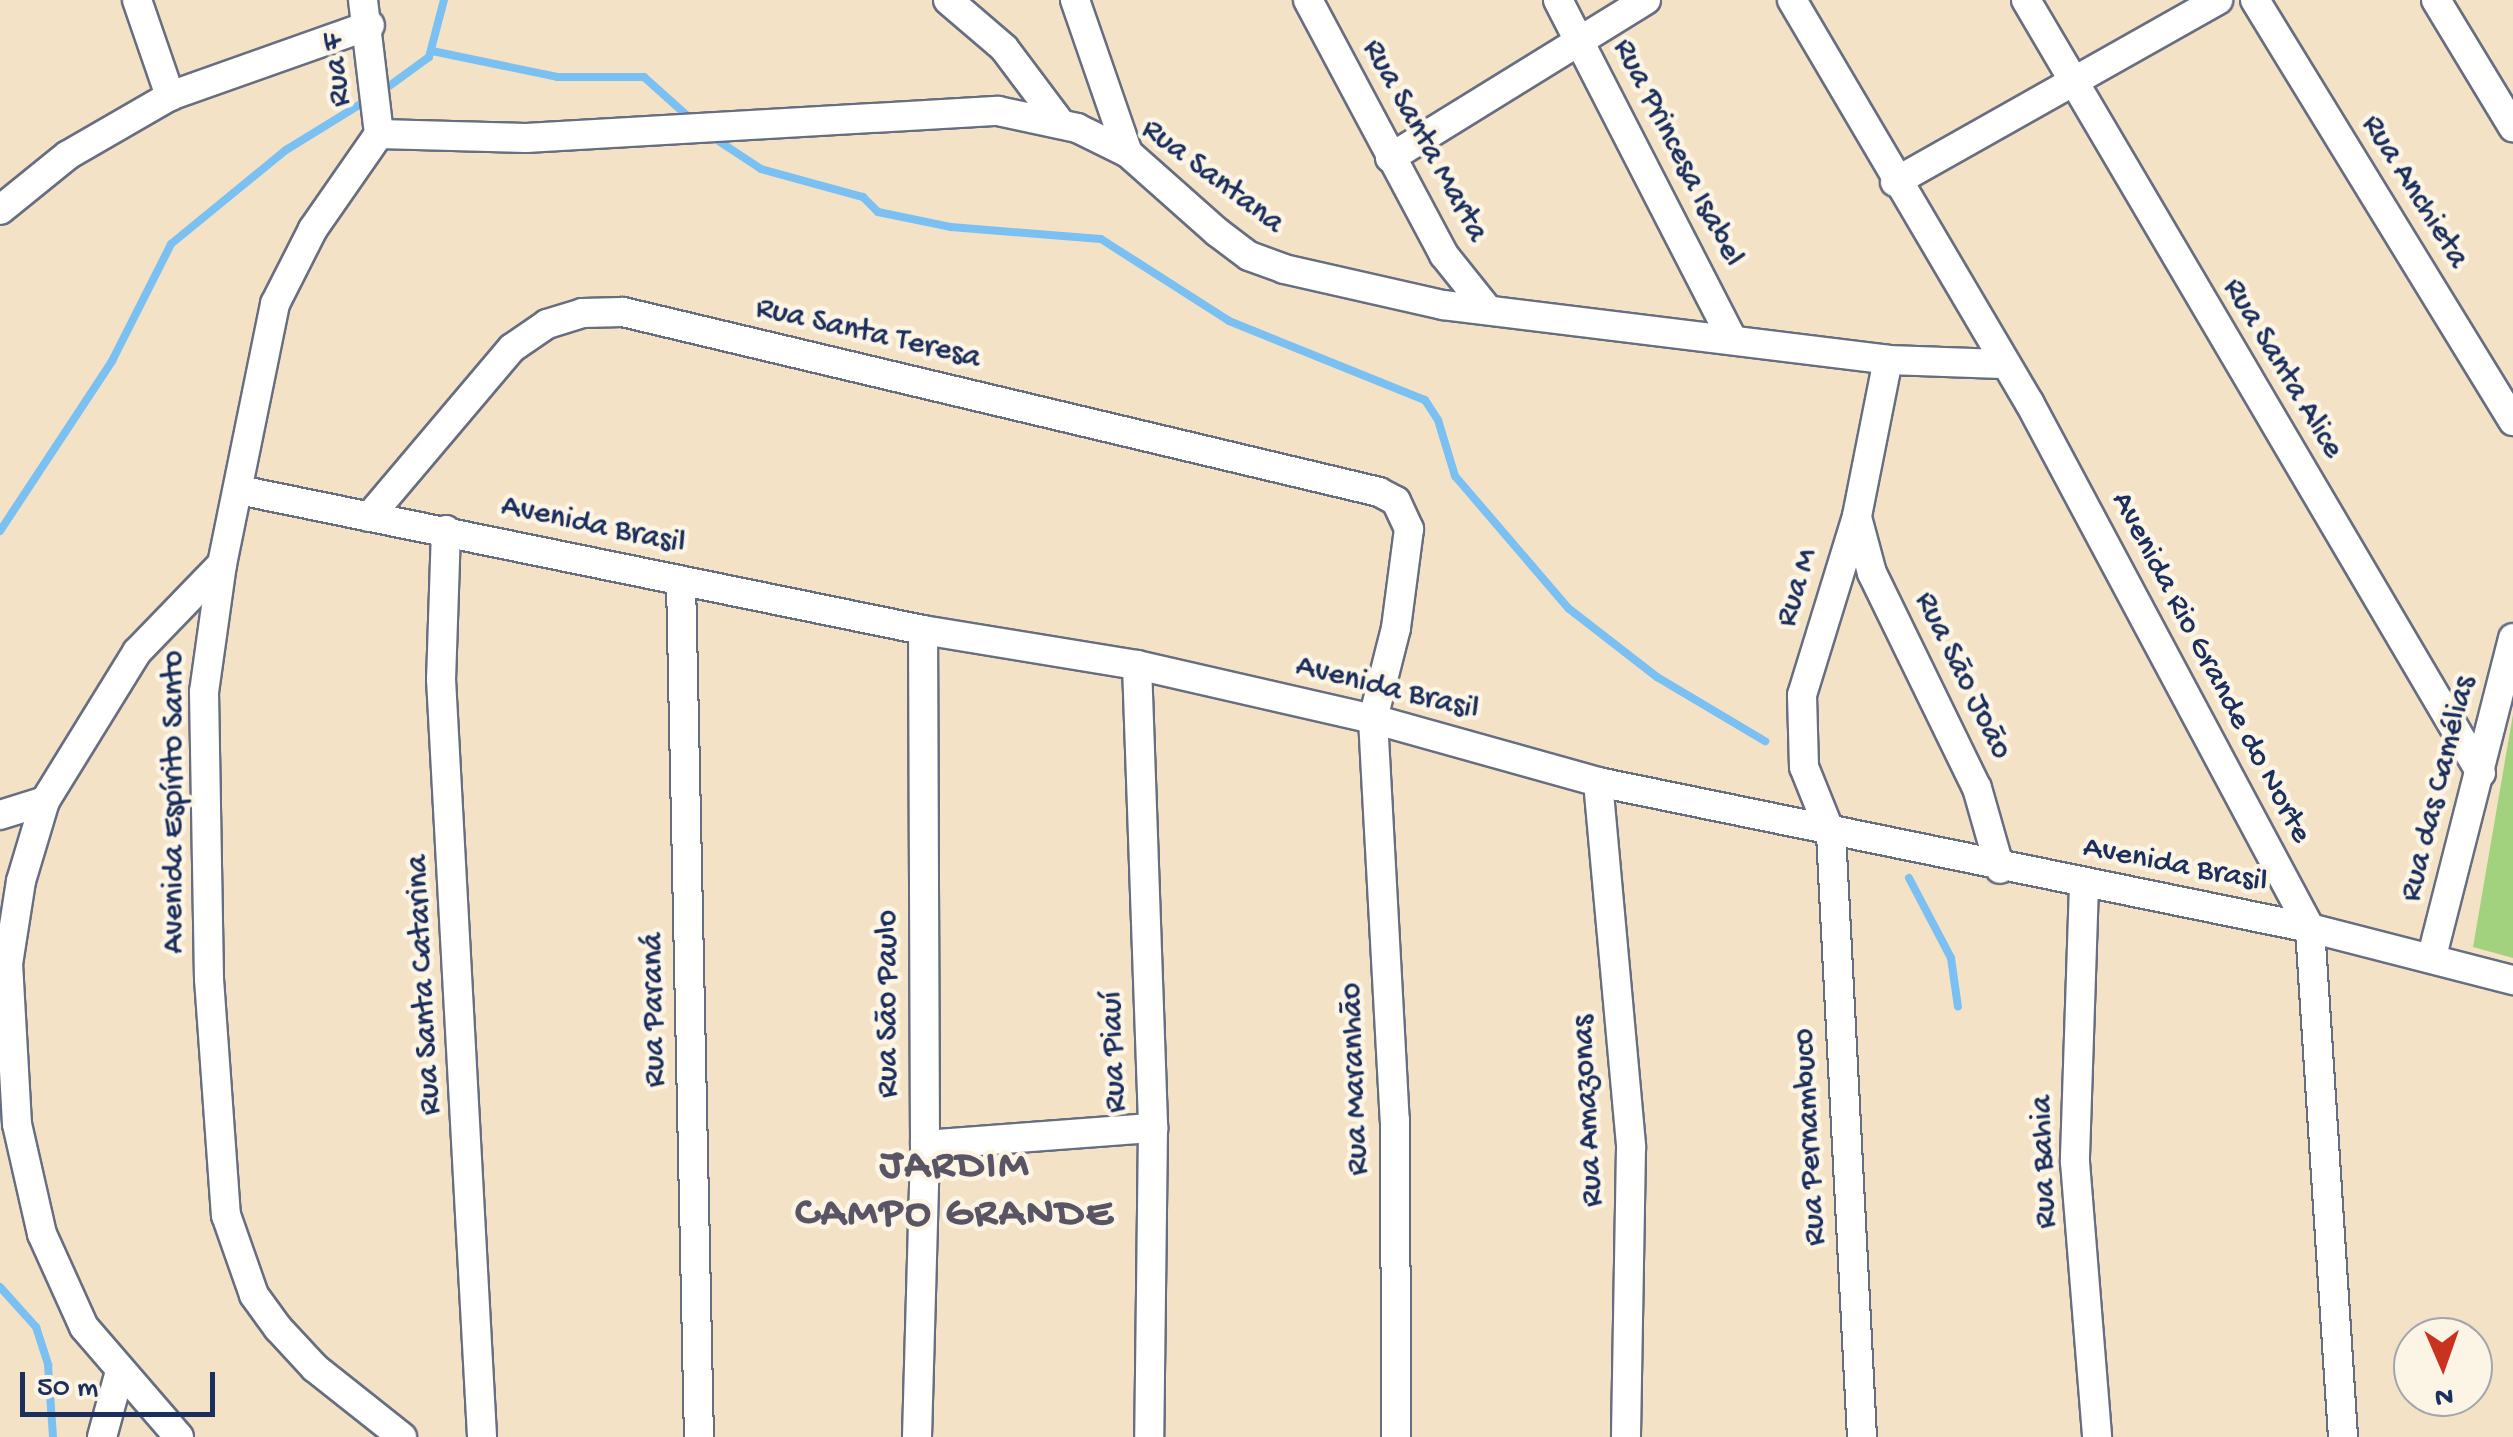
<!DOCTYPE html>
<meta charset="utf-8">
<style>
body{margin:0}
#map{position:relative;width:2513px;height:1437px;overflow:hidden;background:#f4e2c6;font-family:"Gochi Hand",sans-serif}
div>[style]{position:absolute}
.green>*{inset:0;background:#a3d27f}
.stream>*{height:8px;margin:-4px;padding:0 4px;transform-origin:4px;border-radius:4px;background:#7bc0f2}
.roads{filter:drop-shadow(2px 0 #676e82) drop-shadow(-2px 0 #676e82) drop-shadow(0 2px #676e82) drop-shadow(0 -2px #676e82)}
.minor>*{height:28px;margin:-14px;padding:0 14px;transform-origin:14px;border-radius:14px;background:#fff}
span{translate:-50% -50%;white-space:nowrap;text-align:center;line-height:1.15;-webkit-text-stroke:9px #fcf5e5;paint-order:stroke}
.street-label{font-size:32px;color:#1b2f5e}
.district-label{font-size:42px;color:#595565;font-weight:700;letter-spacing:2.5px}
.north{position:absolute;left:2393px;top:1317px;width:100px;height:100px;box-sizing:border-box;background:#fcf5e5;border:2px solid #a2a6af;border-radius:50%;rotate:178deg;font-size:28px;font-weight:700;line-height:40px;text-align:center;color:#1b2f5e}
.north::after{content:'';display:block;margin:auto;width:35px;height:45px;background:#c8321e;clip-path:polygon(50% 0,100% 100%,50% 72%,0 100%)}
.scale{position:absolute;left:20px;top:1372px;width:195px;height:45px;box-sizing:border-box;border:5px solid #1b2f5e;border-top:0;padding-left:12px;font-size:30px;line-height:35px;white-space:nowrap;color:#1b2f5e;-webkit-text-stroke:8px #fcf5e5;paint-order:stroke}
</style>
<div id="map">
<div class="green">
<div style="clip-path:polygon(2513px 714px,2513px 958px,2473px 947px)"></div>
</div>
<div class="stream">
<div style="left:432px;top:51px;width:128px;rotate:11.7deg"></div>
<div style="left:557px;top:77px;width:87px"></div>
<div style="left:644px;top:77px;width:66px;rotate:41.9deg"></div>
<div style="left:381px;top:92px;width:59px;rotate:-36.1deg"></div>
<div style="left:429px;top:57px;width:59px;rotate:-75.3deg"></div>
<div style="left:711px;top:136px;width:60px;rotate:33.4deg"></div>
<div style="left:761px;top:169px;width:106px;rotate:15.4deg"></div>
<div style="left:863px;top:197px;width:21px;rotate:45deg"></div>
<div style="left:878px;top:212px;width:75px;rotate:11.6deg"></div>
<div style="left:951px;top:227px;width:150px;rotate:4.6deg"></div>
<div style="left:1101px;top:239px;width:152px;rotate:32.6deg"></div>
<div style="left:1229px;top:321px;width:211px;rotate:22deg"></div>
<div style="left:1425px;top:400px;width:24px;rotate:57deg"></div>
<div style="left:1438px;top:420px;width:59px;rotate:73.1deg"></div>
<div style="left:1455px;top:476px;width:174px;rotate:49.4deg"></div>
<div style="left:1568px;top:608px;width:113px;rotate:37.8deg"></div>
<div style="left:1657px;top:677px;width:126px;rotate:30.7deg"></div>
<div style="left:0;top:531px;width:204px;rotate:-56.6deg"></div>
<div style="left:112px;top:361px;width:131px;rotate:-63.2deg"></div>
<div style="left:171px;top:244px;width:149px;rotate:-39.3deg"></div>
<div style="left:286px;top:150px;width:97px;rotate:-31.6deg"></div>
<div style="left:1909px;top:878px;width:90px;rotate:62.3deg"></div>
<div style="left:1951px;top:958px;width:49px;rotate:81.9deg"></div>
<div style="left:0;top:1287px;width:54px;rotate:48deg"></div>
<div style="left:36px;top:1327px;width:40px;rotate:72deg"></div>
<div style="left:48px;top:1365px;width:72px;rotate:86deg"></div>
</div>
<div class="roads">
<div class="minor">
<div style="left:137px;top:0;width:102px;rotate:71deg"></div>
<div style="left:363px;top:0;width:135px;rotate:83.2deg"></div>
<div style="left:948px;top:0;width:74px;rotate:40.6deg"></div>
<div style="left:1004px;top:48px;width:95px;rotate:53.1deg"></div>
<div style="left:1075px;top:0;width:162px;rotate:70.9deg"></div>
<div style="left:1308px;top:0;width:289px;rotate:61.9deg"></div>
<div style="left:1444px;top:255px;width:70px;rotate:51.3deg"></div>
<div style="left:1558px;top:0;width:380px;rotate:62.8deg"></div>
<div style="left:1792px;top:0;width:467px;rotate:59.5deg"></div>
<div style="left:2029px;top:402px;width:596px;rotate:61.89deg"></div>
<div style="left:2310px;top:928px;width:510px;rotate:86.29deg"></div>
<div style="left:2026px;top:0;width:897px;rotate:59.52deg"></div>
<div style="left:2255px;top:0;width:494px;rotate:58.5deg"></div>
<div style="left:2436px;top:0;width:149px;rotate:58.8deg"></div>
<div style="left:379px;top:134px;width:147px;rotate:1.6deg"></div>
<div style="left:526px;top:138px;width:473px;rotate:-3.3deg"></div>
<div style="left:998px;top:111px;width:81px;rotate:12.1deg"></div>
<div style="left:1077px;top:128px;width:57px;rotate:26.1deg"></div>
<div style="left:1128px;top:153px;width:119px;rotate:41.6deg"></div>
<div style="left:1217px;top:232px;width:40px;rotate:37deg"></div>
<div style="left:1249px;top:256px;width:37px;rotate:20deg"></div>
<div style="left:1284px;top:269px;width:163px;rotate:12.8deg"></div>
<div style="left:1443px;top:305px;width:448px;rotate:7deg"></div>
<div style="left:1888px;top:360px;width:114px;rotate:2deg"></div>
<div style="left:379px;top:134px;width:116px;rotate:124.8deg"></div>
<div style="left:313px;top:229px;width:84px;rotate:116.9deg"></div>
<div style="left:275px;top:304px;width:265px;rotate:101.5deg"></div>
<div style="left:222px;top:564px;width:129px;rotate:98deg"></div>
<div style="left:204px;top:692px;width:287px;rotate:89deg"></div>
<div style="left:209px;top:979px;width:237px;rotate:85.9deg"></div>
<div style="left:226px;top:1215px;width:85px;rotate:70.7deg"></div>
<div style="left:254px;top:1295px;width:41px;rotate:54deg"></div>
<div style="left:278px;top:1328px;width:54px;rotate:47.2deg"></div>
<div style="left:315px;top:1368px;width:111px;rotate:38.4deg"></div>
<div style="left:1390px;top:158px;width:301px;rotate:-31.7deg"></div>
<div style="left:1895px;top:182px;width:371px;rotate:-29.4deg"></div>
<div style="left:0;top:210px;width:87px;rotate:-39deg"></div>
<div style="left:68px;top:155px;width:118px;rotate:-30deg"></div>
<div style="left:170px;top:96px;width:212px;rotate:-19.5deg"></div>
<div style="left:239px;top:490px;width:698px;rotate:11.57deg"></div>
<div style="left:923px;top:630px;width:217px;rotate:9.3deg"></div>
<div style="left:1137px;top:665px;width:242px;rotate:12.9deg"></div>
<div style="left:1373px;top:719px;width:234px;rotate:15.6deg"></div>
<div style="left:1598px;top:782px;width:727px;rotate:11.59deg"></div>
<div style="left:2310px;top:928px;width:210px;rotate:14.4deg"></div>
<div style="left:369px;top:517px;width:221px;rotate:-49.8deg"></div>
<div style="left:512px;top:348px;width:42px;rotate:-34.4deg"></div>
<div style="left:547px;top:324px;width:37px;rotate:-17deg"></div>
<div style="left:582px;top:313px;width:41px;rotate:-1.4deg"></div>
<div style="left:623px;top:312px;width:777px;rotate:13.39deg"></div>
<div style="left:1379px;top:492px;width:19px;rotate:28deg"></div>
<div style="left:1396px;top:501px;width:31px;rotate:65deg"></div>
<div style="left:1409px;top:529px;width:100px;rotate:97.5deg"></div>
<div style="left:1396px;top:628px;width:94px;rotate:104.2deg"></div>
<div style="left:1373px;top:719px;width:402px;rotate:86.9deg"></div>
<div style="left:1395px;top:1120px;width:317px;rotate:89.8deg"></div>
<div style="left:1857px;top:517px;width:58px;rotate:75deg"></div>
<div style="left:1872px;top:573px;width:239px;rotate:64deg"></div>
<div style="left:1977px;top:788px;width:84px;rotate:74.1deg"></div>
<div style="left:446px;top:530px;width:149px;rotate:91.9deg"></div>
<div style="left:441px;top:679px;width:759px;rotate:86.9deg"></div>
<div style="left:681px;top:581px;width:856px;rotate:88.8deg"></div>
<div style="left:1137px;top:665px;width:463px;rotate:88deg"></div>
<div style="left:1153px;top:1128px;width:309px;rotate:90.7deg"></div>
<div style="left:1598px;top:782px;width:367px;rotate:84.8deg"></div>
<div style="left:1631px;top:1148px;width:289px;rotate:91deg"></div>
<div style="left:0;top:815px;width:47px;rotate:-17.3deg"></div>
<div style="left:2084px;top:885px;width:277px;rotate:91.9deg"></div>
<div style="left:2075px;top:1162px;width:276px;rotate:85.4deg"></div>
<div style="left:2432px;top:956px;width:328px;rotate:-75.7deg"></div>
<div style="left:925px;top:1145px;width:229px;rotate:-4.3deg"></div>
<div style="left:102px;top:1437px;width:64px;rotate:-74.7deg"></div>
<div style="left:179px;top:1437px;width:145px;rotate:-130.8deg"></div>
<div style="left:84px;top:1327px;width:102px;rotate:-114.3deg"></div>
<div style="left:42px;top:1234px;width:113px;rotate:-102.8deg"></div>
<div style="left:17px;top:1124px;width:160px;rotate:-93.2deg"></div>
<div style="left:8px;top:964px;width:84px;rotate:-81.1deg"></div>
<div style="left:21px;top:881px;width:84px;rotate:-73.3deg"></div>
<div style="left:45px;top:801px;width:175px;rotate:-58.3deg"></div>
<div style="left:137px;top:652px;width:122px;rotate:-46deg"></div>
<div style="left:917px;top:1437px;width:292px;rotate:-88.4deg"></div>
<div style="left:925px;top:1145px;width:515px;rotate:-90.22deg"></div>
<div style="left:1862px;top:1437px;width:604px;rotate:-92.94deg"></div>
<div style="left:1831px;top:834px;width:72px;rotate:-111.9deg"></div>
<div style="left:1804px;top:767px;width:72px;rotate:-91.6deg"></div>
<div style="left:1802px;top:695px;width:187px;rotate:-72.9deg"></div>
<div style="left:1857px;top:516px;width:159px;rotate:-78.8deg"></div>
</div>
</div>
<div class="street-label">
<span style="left:338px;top:70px;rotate:-96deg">Rua F</span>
<span style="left:1424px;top:141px;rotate:61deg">Rua Santa Marta</span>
<span style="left:1677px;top:153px;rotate:63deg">Rua Princesa Isabel</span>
<span style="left:1212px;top:177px;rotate:37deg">Rua Santana</span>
<span style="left:2414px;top:192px;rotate:58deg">Rua Anchieta</span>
<span style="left:868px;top:334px;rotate:13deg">Rua Santa Teresa</span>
<span style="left:2282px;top:369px;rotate:59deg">Rua Santa Alice</span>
<span style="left:593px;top:526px;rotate:12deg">Avenida Brasil</span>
<span style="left:1798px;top:588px;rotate:-73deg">Rua M</span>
<span style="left:2210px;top:668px;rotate:62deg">Avenida Rio Grande do Norte</span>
<span style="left:1962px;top:676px;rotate:64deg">Rua São João</span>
<span style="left:1387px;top:689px;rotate:14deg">Avenida Brasil</span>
<span style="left:2439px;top:789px;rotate:-76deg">Rua das Camélias</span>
<span style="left:175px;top:802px;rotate:-90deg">Avenida Espírito Santo</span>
<span style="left:2175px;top:866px;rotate:11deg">Avenida Brasil</span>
<span style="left:425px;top:985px;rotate:-93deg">Rua Santa Catarina</span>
<span style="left:889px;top:1004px;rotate:-90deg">Rua São Paulo</span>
<span style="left:655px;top:1010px;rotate:-91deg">Rua Paraná</span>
<span style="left:1115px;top:1052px;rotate:-92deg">Rua Piauí</span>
<span style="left:1356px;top:1079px;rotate:-92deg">Rua Maranhão</span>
<span style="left:1589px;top:1111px;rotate:-93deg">Rua Amazonas</span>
<span style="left:1811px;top:1137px;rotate:-93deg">Rua Pernambuco</span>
<span style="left:2045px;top:1162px;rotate:-92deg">Rua Bahia</span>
</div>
<div class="district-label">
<span style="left:955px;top:1192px">JARDIM<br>CAMPO GRANDE</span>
</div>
<div class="north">N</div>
<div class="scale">50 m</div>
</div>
